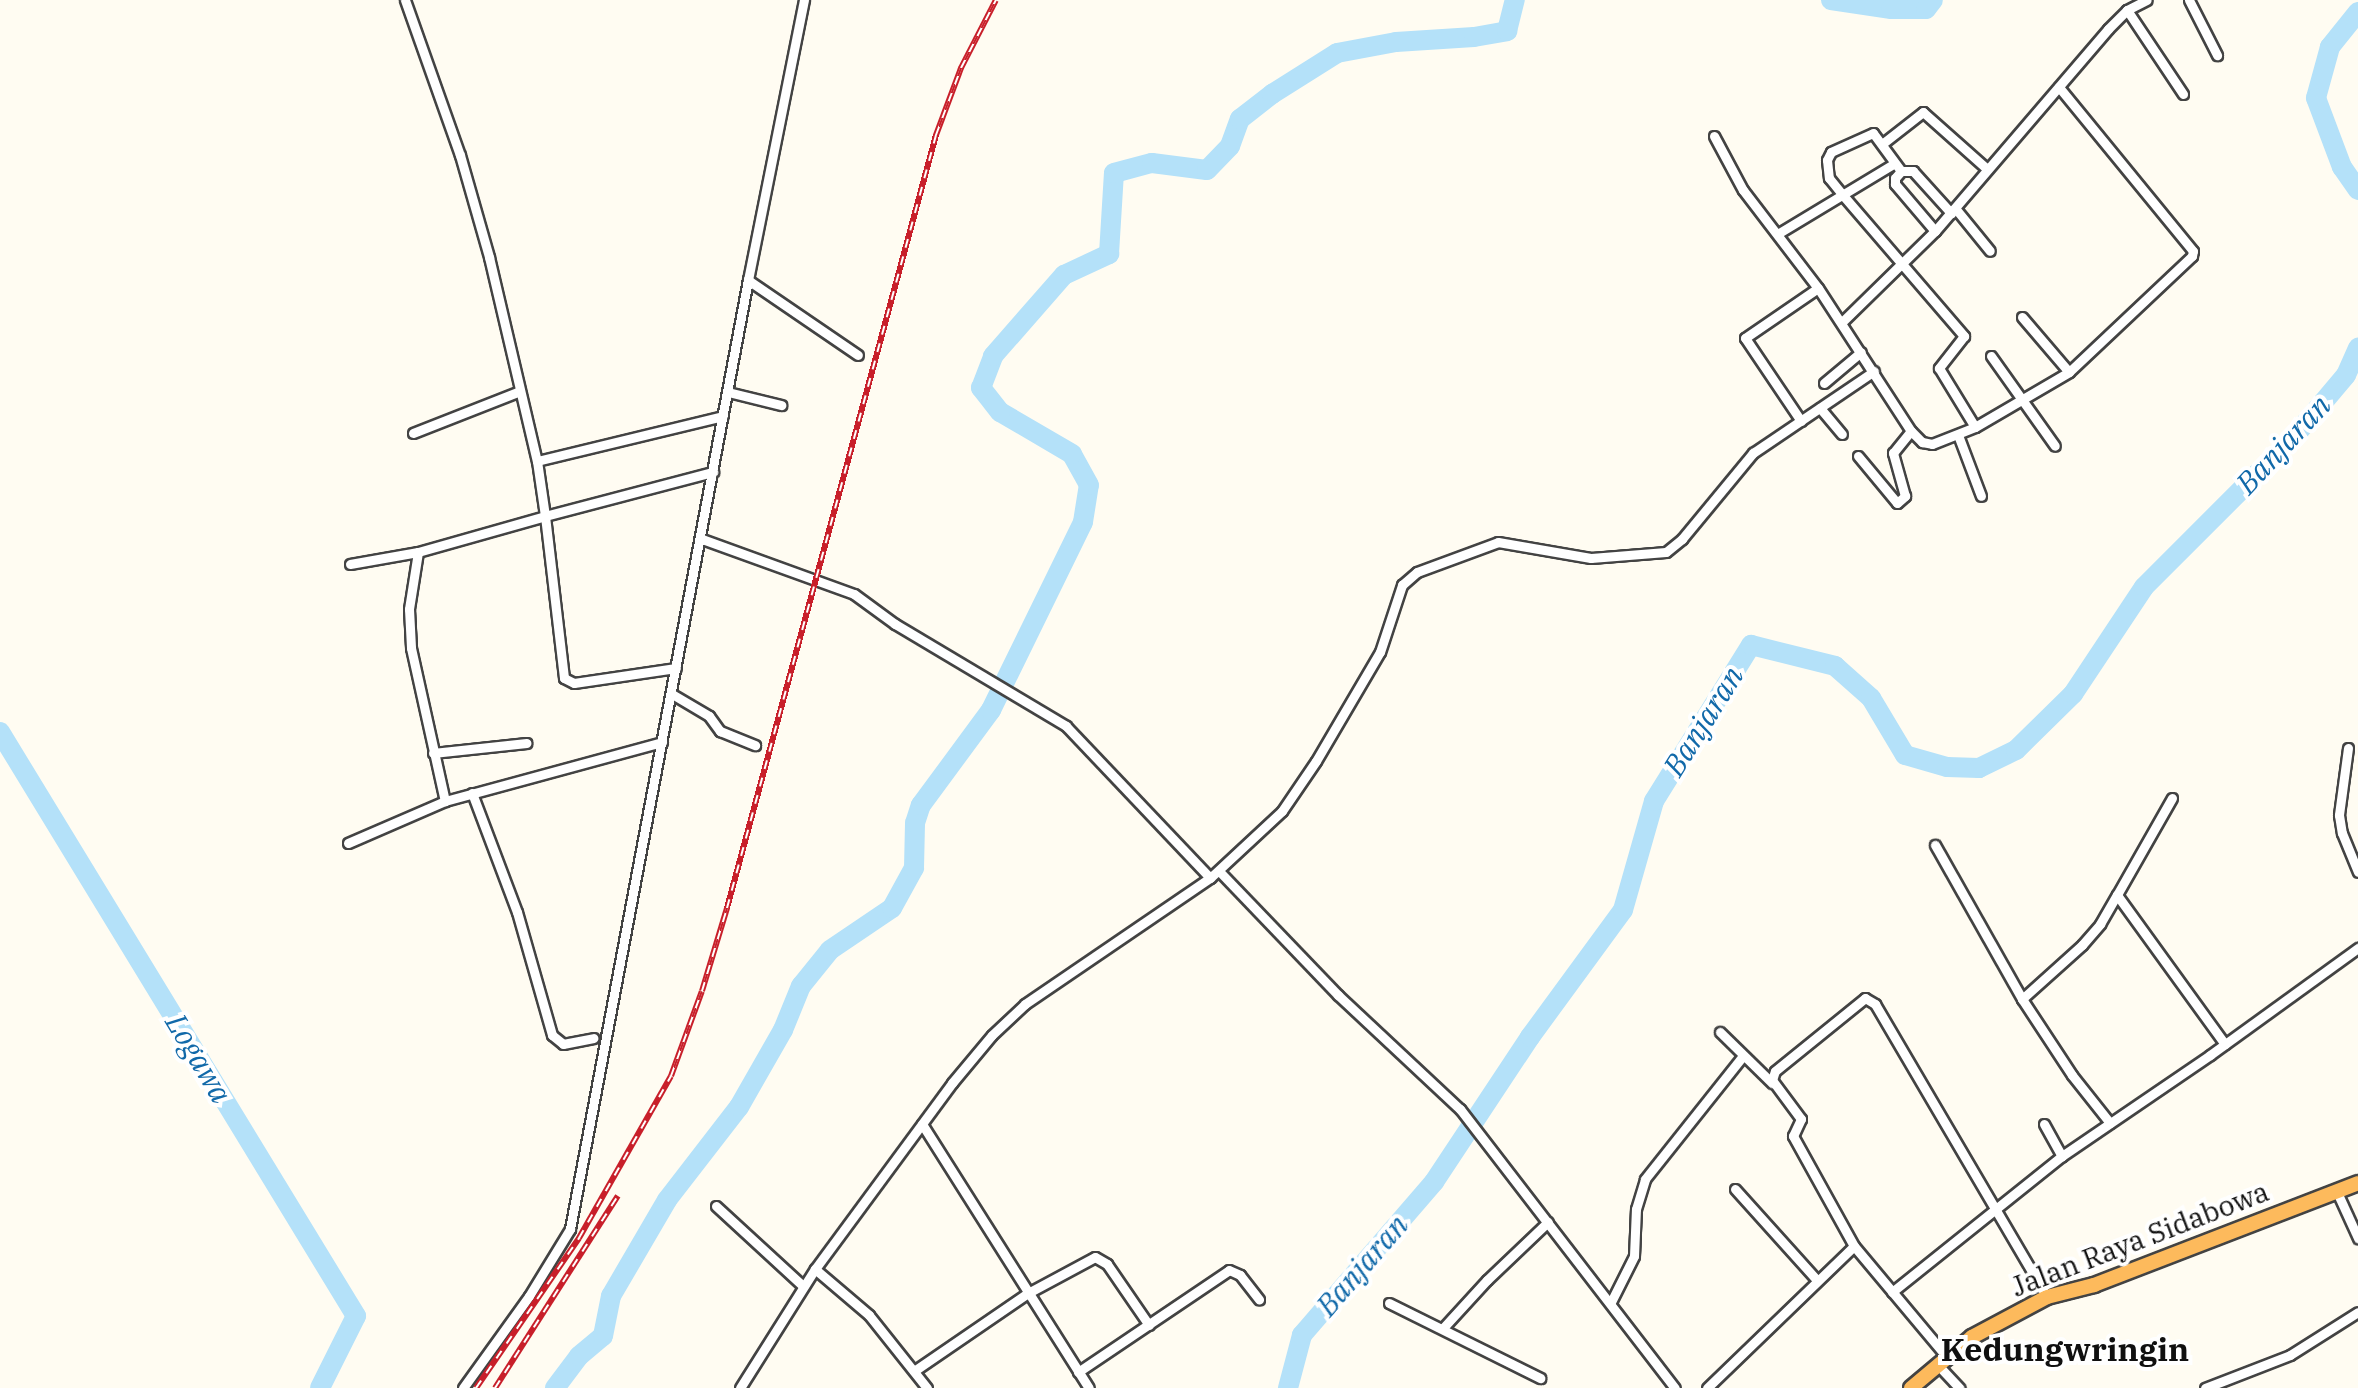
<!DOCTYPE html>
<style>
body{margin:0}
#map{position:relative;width:2358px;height:1388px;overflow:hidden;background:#fffcf2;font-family:"IBM Plex Serif",serif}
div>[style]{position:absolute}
.river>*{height:20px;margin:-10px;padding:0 10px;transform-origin:10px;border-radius:10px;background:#b4e1f9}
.roads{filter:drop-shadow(2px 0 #434343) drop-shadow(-2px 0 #434343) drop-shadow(0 2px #434343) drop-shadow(0 -2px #434343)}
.minor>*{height:9px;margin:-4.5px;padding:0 4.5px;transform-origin:4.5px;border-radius:4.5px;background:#fff}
.trunk>*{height:14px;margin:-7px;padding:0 7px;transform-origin:7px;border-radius:7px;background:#fdba5c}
.rail>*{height:6px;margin-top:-3px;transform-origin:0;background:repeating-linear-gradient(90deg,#fff 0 9px,#c81f2a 0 18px);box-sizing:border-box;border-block:2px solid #c81f2a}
span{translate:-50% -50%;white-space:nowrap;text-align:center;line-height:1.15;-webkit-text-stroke:8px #fff;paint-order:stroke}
.street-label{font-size:28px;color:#101010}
.water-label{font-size:30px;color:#1169a9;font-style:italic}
.quarter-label{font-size:32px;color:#101010;font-weight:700}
</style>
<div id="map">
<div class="river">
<div style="left:1831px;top:0;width:61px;rotate:8.5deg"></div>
<div style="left:1891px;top:9px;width:35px"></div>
<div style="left:1926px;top:9px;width:11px;rotate:-52deg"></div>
<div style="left:2358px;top:12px;width:45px;rotate:128.7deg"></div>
<div style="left:2330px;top:47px;width:53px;rotate:105.4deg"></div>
<div style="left:2316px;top:98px;width:74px;rotate:69.4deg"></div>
<div style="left:2342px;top:167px;width:28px;rotate:55deg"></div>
<div style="left:0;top:732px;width:684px;rotate:58.63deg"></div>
<div style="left:356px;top:1316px;width:80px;rotate:116.6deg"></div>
<div style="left:555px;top:1388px;width:40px;rotate:-53deg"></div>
<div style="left:579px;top:1356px;width:31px;rotate:-40deg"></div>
<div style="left:603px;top:1336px;width:41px;rotate:-78.7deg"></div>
<div style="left:611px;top:1296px;width:111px;rotate:-59.7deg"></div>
<div style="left:667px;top:1200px;width:118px;rotate:-52.3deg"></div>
<div style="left:739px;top:1107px;width:89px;rotate:-60.3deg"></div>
<div style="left:783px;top:1030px;width:48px;rotate:-67.8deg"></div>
<div style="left:801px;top:986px;width:46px;rotate:-51.1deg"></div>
<div style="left:830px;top:950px;width:75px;rotate:-34.1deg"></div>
<div style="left:892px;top:908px;width:46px;rotate:-61.2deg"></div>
<div style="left:914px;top:868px;width:45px;rotate:-88.7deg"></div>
<div style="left:915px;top:823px;width:19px;rotate:-72deg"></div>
<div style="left:921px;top:805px;width:118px;rotate:-53.6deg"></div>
<div style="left:991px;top:710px;width:209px;rotate:-63.9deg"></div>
<div style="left:1083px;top:522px;width:37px;rotate:-81deg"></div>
<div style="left:1089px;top:485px;width:35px;rotate:-119deg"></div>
<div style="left:1072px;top:454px;width:83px;rotate:-149.7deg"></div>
<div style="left:1000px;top:412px;width:31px;rotate:-128deg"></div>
<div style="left:981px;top:388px;width:34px;rotate:-69deg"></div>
<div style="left:993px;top:356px;width:108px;rotate:-48.8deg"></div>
<div style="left:1064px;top:275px;width:50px;rotate:-25deg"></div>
<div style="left:1109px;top:254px;width:81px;rotate:-86.5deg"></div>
<div style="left:1114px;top:173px;width:39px;rotate:-15deg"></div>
<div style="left:1152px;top:163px;width:55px;rotate:7.3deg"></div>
<div style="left:1207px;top:170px;width:33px;rotate:-46deg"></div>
<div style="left:1230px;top:146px;width:29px;rotate:-70deg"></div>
<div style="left:1240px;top:119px;width:41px;rotate:-38deg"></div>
<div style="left:1272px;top:94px;width:77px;rotate:-32.2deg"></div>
<div style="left:1337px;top:53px;width:60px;rotate:-10.6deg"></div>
<div style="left:1396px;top:42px;width:78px;rotate:-3.7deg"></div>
<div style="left:1474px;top:37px;width:34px;rotate:-10deg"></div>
<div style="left:1507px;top:31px;width:32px;rotate:-76deg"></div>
<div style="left:1288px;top:1388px;width:55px;rotate:-75.2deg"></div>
<div style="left:1302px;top:1335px;width:202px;rotate:-49.2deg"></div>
<div style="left:1434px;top:1182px;width:174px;rotate:-56.5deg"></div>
<div style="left:1530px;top:1037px;width:157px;rotate:-53.8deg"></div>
<div style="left:1623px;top:910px;width:113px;rotate:-74.1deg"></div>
<div style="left:1654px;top:801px;width:184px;rotate:-58.1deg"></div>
<div style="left:1751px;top:645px;width:87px;rotate:14deg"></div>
<div style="left:1835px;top:666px;width:48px;rotate:41.6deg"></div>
<div style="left:1871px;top:698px;width:66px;rotate:59.2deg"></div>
<div style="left:1905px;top:755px;width:44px;rotate:15.9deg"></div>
<div style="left:1947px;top:767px;width:32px;rotate:2deg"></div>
<div style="left:1979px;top:768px;width:41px;rotate:-25.9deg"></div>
<div style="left:2016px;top:750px;width:80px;rotate:-44.5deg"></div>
<div style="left:2073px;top:694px;width:128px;rotate:-56.4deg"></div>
<div style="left:2144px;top:587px;width:211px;rotate:-45deg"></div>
<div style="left:2293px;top:438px;width:82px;rotate:-49.9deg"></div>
<div style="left:2346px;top:375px;width:30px;rotate:-66deg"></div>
</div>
<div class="roads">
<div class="minor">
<div style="left:405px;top:0;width:164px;rotate:70.5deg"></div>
<div style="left:460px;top:155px;width:106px;rotate:74.1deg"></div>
<div style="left:489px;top:257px;width:210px;rotate:76.8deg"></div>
<div style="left:537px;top:461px;width:56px;rotate:81.7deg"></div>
<div style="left:545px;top:516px;width:174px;rotate:-14.7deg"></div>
<div style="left:2189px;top:0;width:62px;rotate:63deg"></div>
<div style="left:2127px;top:10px;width:101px;rotate:56.3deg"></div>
<div style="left:1714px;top:136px;width:61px;rotate:61.8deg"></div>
<div style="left:1743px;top:190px;width:123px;rotate:52.6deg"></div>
<div style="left:1882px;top:144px;width:52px;rotate:-38deg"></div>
<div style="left:1923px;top:112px;width:86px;rotate:41.7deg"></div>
<div style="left:1901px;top:171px;width:47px;rotate:-126.4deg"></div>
<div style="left:1873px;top:133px;width:46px;rotate:155.7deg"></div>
<div style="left:1831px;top:152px;width:9px;rotate:117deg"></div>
<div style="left:1827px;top:160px;width:18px;rotate:84deg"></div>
<div style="left:1829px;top:178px;width:19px;rotate:51deg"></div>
<div style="left:1841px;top:193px;width:189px;rotate:49.3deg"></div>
<div style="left:1964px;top:336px;width:41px;rotate:128deg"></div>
<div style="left:1939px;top:368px;width:69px;rotate:58.6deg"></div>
<div style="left:1955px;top:208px;width:55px;rotate:50.9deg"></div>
<div style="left:1935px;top:231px;width:62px;rotate:-130.4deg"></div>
<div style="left:1895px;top:184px;width:6px;rotate:-90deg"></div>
<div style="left:1895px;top:178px;width:9px;rotate:-49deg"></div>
<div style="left:1901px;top:171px;width:12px"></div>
<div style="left:1913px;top:171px;width:57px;rotate:47.9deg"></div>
<div style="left:1779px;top:233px;width:135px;rotate:-31.1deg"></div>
<div style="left:748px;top:280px;width:133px;rotate:34.3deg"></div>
<div style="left:2022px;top:317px;width:72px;rotate:49.5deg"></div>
<div style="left:1843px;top:321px;width:129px;rotate:-44.4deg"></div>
<div style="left:1935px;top:231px;width:266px;rotate:-49.4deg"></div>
<div style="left:2108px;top:29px;width:27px;rotate:-45deg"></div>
<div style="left:2127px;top:10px;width:22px;rotate:-27deg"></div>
<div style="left:1991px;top:356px;width:110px;rotate:54.6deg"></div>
<div style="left:1824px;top:383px;width:48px;rotate:-40deg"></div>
<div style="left:728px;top:392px;width:55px;rotate:13.8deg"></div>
<div style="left:1820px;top:408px;width:34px;rotate:50deg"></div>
<div style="left:1801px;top:421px;width:100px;rotate:-124deg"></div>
<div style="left:1745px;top:338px;width:88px;rotate:-34.4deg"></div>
<div style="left:1818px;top:288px;width:171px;rotate:57deg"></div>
<div style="left:1911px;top:431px;width:16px;rotate:45deg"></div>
<div style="left:1922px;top:442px;width:10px;rotate:11deg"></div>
<div style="left:1932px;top:444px;width:46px;rotate:-21.6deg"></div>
<div style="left:1975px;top:427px;width:109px;rotate:-30.3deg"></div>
<div style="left:2069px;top:372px;width:169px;rotate:-43.3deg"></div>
<div style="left:2192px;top:256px;width:5px;rotate:-79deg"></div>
<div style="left:2193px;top:251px;width:212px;rotate:-129.3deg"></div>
<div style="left:413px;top:433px;width:115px;rotate:-21.4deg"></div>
<div style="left:1958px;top:435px;width:65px;rotate:69.3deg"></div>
<div style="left:1858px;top:456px;width:61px;rotate:50.3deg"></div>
<div style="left:1897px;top:503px;width:11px;rotate:-41deg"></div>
<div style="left:1905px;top:496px;width:45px;rotate:-105.6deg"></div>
<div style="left:1893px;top:453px;width:28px;rotate:-51deg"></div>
<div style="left:537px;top:461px;width:191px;rotate:-13.6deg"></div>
<div style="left:702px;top:539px;width:162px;rotate:19.9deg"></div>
<div style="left:854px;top:594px;width:51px;rotate:36.2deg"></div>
<div style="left:895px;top:624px;width:199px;rotate:30.8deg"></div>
<div style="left:1066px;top:726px;width:209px;rotate:46.5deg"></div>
<div style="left:418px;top:552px;width:58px;rotate:99deg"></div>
<div style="left:409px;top:609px;width:39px;rotate:87deg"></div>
<div style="left:411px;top:648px;width:157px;rotate:77.5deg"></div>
<div style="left:350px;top:564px;width:69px;rotate:-10deg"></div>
<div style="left:418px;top:552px;width:132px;rotate:-15.8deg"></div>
<div style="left:545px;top:516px;width:163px;rotate:83.3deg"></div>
<div style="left:564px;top:678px;width:11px;rotate:27deg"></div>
<div style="left:574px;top:683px;width:103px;rotate:-8.4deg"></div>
<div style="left:672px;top:694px;width:43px;rotate:30.7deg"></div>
<div style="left:709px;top:716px;width:19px;rotate:54deg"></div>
<div style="left:720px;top:731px;width:38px;rotate:22deg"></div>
<div style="left:2348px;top:748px;width:68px;rotate:97.7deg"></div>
<div style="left:2339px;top:815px;width:18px;rotate:81deg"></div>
<div style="left:2342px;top:833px;width:42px;rotate:67.7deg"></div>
<div style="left:433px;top:753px;width:94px;rotate:-6.1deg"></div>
<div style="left:472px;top:793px;width:127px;rotate:69.3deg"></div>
<div style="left:517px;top:912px;width:128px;rotate:74.1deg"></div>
<div style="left:552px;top:1035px;width:14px;rotate:39deg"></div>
<div style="left:563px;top:1044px;width:31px;rotate:-11deg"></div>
<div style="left:2172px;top:798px;width:112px;rotate:119.6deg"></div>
<div style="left:2117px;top:895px;width:184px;rotate:54.1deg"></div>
<div style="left:348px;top:843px;width:106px;rotate:-23.4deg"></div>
<div style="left:445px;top:801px;width:225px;rotate:-15.2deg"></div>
<div style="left:1935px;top:845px;width:177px;rotate:60.5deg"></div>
<div style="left:1219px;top:871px;width:172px;rotate:46.2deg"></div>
<div style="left:1338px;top:995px;width:167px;rotate:43.1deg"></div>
<div style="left:1460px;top:1109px;width:352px;rotate:52.4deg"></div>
<div style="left:1720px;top:1032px;width:73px;rotate:44.4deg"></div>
<div style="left:2110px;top:1123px;width:61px;rotate:-128.4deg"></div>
<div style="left:2072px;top:1075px;width:91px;rotate:-123.3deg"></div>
<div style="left:2022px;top:999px;width:81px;rotate:-42deg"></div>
<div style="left:2082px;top:945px;width:28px;rotate:-49deg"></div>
<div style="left:2100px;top:924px;width:34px;rotate:-60deg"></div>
<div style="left:922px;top:1124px;width:312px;rotate:57.7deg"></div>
<div style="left:2044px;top:1124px;width:37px;rotate:61deg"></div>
<div style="left:1735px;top:1189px;width:122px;rotate:48deg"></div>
<div style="left:2337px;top:1192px;width:51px;rotate:65.5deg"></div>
<div style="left:716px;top:1206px;width:118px;rotate:42.6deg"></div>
<div style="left:1854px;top:1246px;width:126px;rotate:-119deg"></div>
<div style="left:1793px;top:1136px;width:19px;rotate:-65deg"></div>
<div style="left:1801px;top:1119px;width:49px;rotate:-126.6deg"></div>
<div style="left:1772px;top:1080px;width:9px;rotate:-72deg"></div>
<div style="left:1775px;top:1071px;width:116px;rotate:-39deg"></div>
<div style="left:1865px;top:998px;width:12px;rotate:31deg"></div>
<div style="left:1875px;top:1004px;width:340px;rotate:59.6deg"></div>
<div style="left:1892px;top:1292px;width:218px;rotate:-38.7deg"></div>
<div style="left:2062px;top:1156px;width:179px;rotate:-34.3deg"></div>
<div style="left:2210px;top:1055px;width:183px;rotate:-35.9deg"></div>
<div style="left:1611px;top:1302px;width:51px;rotate:-63.4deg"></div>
<div style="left:1634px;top:1256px;width:47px;rotate:-87.6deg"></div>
<div style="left:1636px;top:1209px;width:31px;rotate:-73deg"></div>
<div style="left:1645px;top:1179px;width:156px;rotate:-51.5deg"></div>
<div style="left:1389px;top:1303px;width:169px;rotate:26.4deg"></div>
<div style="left:1443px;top:1328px;width:65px;rotate:-47.5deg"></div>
<div style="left:1487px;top:1280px;width:84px;rotate:-43.6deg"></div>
<div style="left:1937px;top:1364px;width:33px;rotate:47deg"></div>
<div style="left:914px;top:1371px;width:138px;rotate:-34.4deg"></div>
<div style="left:1028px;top:1293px;width:76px;rotate:-28.2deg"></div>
<div style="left:1095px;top:1257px;width:14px;rotate:30deg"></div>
<div style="left:1107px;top:1264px;width:74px;rotate:55.5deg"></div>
<div style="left:1078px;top:1372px;width:182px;rotate:-34deg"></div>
<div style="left:1229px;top:1270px;width:12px;rotate:24deg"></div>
<div style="left:1240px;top:1275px;width:31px;rotate:52deg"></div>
<div style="left:463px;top:1388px;width:113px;rotate:-54.3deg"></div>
<div style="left:529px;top:1296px;width:79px;rotate:-58.5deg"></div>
<div style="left:570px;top:1229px;width:966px;rotate:-79.38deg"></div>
<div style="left:748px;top:280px;width:286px;rotate:-78.7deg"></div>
<div style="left:740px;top:1388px;width:141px;rotate:-57.8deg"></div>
<div style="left:927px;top:1388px;width:93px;rotate:-128.5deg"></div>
<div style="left:869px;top:1315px;width:71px;rotate:-139.6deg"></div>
<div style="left:815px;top:1269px;width:231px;rotate:-53.6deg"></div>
<div style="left:952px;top:1083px;width:62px;rotate:-50.2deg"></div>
<div style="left:992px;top:1035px;width:45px;rotate:-43.2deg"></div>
<div style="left:1025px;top:1004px;width:224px;rotate:-34.3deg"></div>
<div style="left:1210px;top:878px;width:98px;rotate:-42.9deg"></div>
<div style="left:1282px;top:811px;width:60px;rotate:-55.8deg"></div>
<div style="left:1316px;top:761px;width:126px;rotate:-59.6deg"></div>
<div style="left:1380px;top:652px;width:71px;rotate:-71.8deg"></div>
<div style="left:1402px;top:585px;width:20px;rotate:-41deg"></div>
<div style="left:1417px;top:572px;width:86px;rotate:-20.3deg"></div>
<div style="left:1498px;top:542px;width:94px;rotate:9.8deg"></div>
<div style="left:1591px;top:558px;width:75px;rotate:-4.6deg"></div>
<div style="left:1666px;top:552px;width:21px;rotate:-39deg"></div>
<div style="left:1682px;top:539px;width:112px;rotate:-50.5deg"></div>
<div style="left:1753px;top:453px;width:146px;rotate:-34.1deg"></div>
<div style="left:1707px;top:1388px;width:204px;rotate:-44deg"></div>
<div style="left:1854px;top:1246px;width:143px;rotate:50.1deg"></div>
<div style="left:2205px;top:1388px;width:91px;rotate:-21.2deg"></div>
<div style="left:2290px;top:1355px;width:80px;rotate:-32.3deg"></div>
</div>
<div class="trunk">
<div style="left:1911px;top:1388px;width:80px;rotate:-39.9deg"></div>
<div style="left:1972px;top:1337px;width:85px;rotate:-28.1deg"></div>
<div style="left:2047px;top:1297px;width:49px;rotate:-14.3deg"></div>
<div style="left:2094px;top:1285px;width:283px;rotate:-21.1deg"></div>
</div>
</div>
<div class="rail">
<div style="left:476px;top:1388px;width:182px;rotate:-55.5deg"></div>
<div style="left:579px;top:1238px;width:186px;rotate:-60.4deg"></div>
<div style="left:671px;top:1076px;width:90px;rotate:-70deg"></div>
<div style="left:702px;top:991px;width:87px;rotate:-73.2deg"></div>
<div style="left:727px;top:908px;width:801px;rotate:-74.87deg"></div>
<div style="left:936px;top:135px;width:72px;rotate:-69.5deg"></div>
<div style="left:961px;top:68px;width:76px;rotate:-62.8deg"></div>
<div style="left:495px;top:1388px;width:228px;rotate:-57.4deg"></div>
</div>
<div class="street-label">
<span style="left:2140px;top:1239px;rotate:-21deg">Jalan Raya Sidabowa</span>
</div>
<div class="water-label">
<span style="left:2283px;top:444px;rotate:-47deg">Banjaran</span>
<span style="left:1703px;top:721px;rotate:-58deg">Banjaran</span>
<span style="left:199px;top:1058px;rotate:59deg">Logawa</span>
<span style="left:1362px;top:1265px;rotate:-49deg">Banjaran</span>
</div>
<div class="quarter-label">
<span style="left:2065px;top:1349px">Kedungwringin</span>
</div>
</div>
